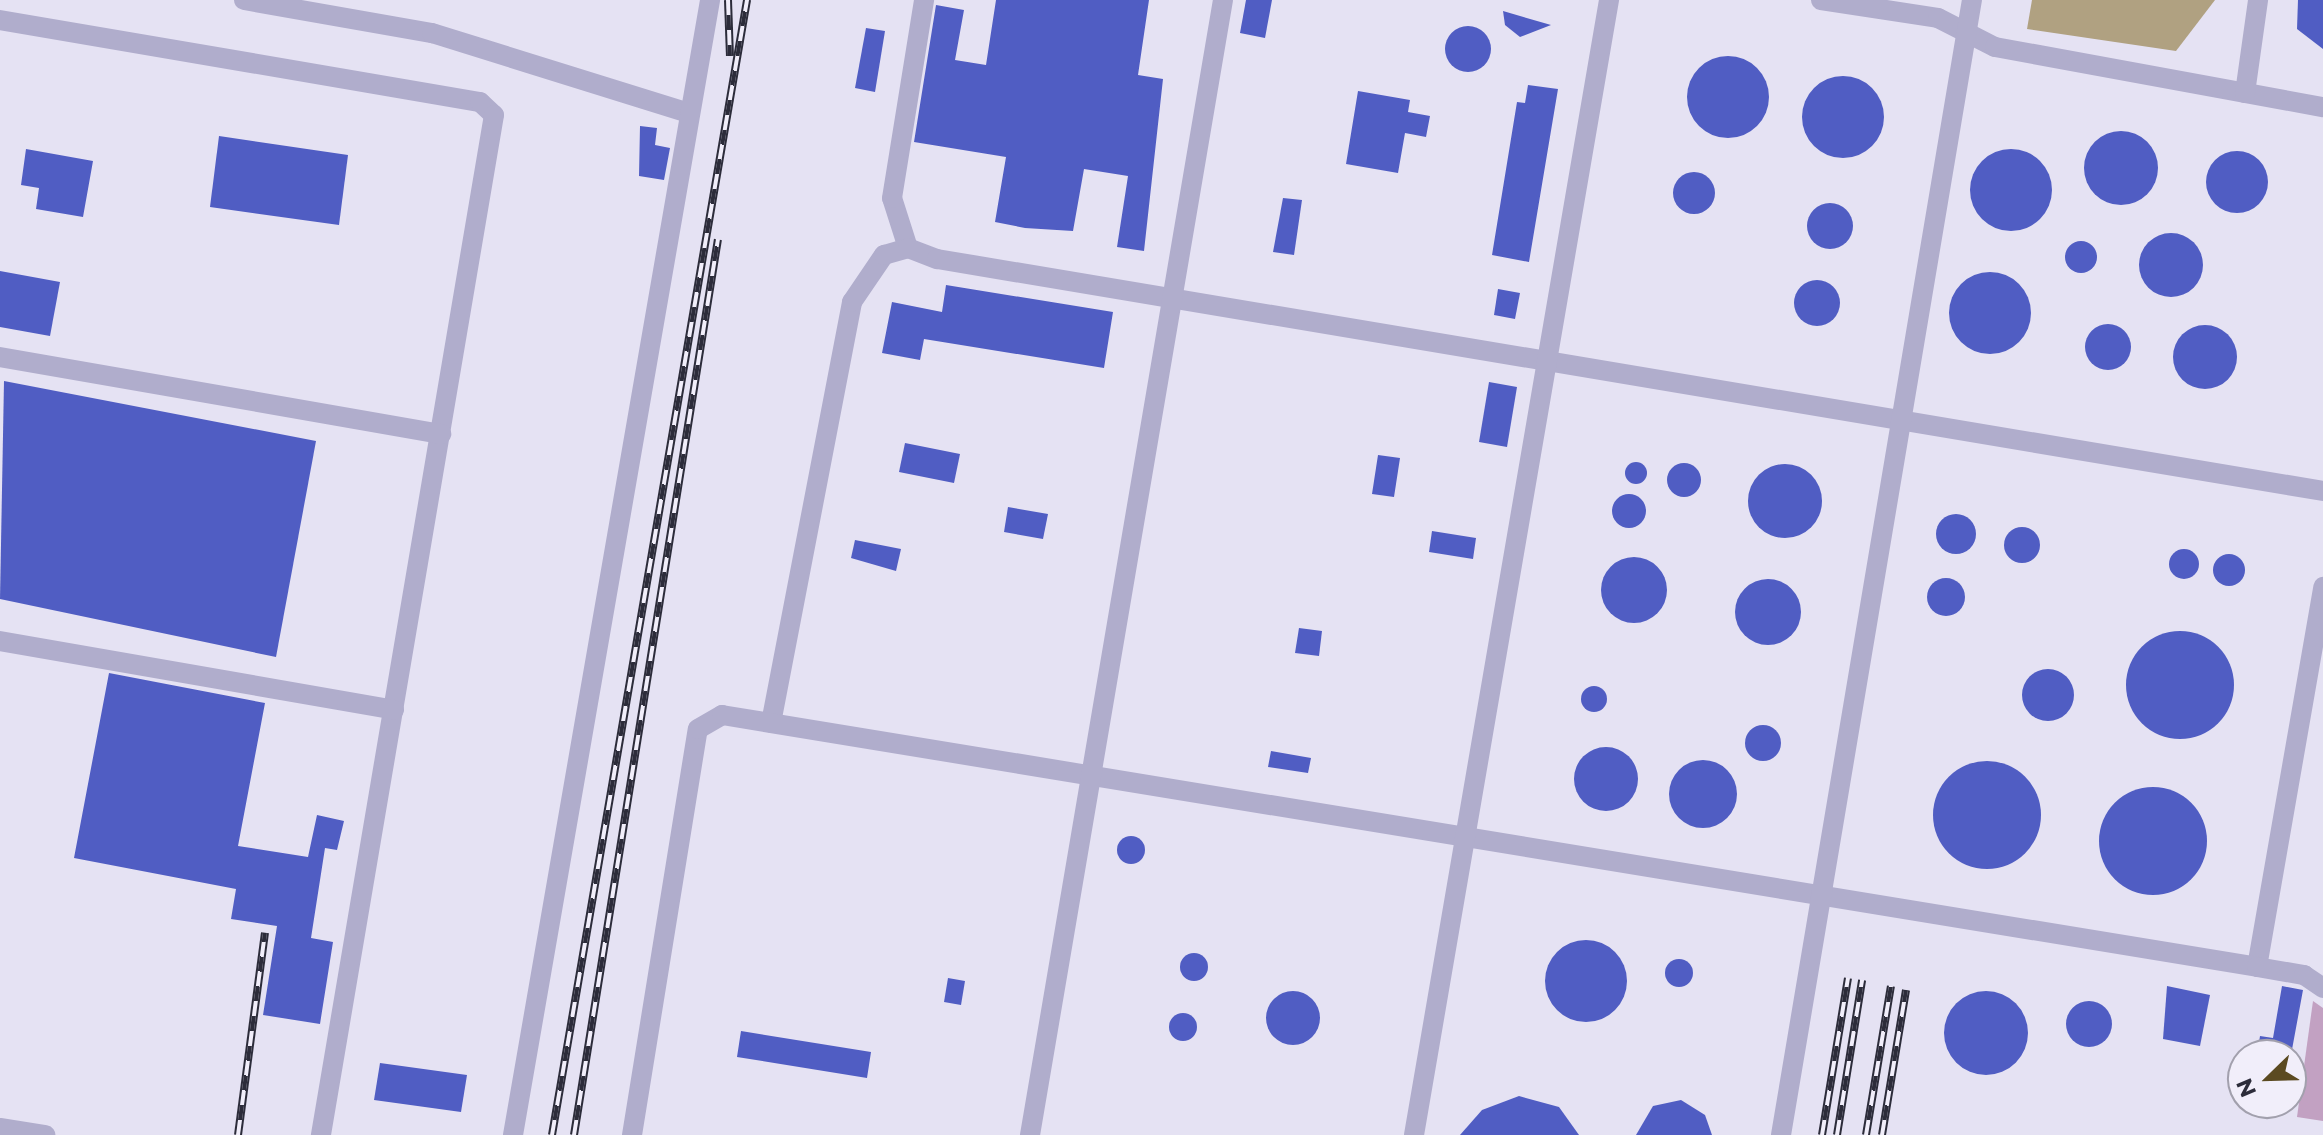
<!DOCTYPE html>
<style>
body{margin:0}
#map{position:relative;width:2323px;height:1135px;overflow:hidden;background:#e5e2f3;font-family:Montserrat,sans-serif}
div>[style]{position:absolute}
.green>*{inset:0;background:#c2a1c2}
.water>*{inset:0;background:#b0a181}
.building>*{inset:0;background:#505dc3}
.round{border-radius:50%}
.minor>*{height:20px;margin:-10px;padding:0 10px;transform-origin:10px;border-radius:10px;background:#b0adcc}
.rail>*{height:8px;margin-top:-4px;transform-origin:0;background:repeating-linear-gradient(90deg,#f1eefa 0 15px,#2c2c3a 0 30px);box-sizing:border-box;border-block:2px solid #2c2c3a}
span{translate:-50% -50%;white-space:nowrap;text-align:center;line-height:1.15;-webkit-text-stroke:8px #f1eefa;paint-order:stroke}
.north{position:absolute;left:2227px;top:1039px;width:80px;height:80px;box-sizing:border-box;background:#f1eefa;border:2px solid #a2a0ad;border-radius:50%;rotate:247deg;font-size:22px;font-weight:700;line-height:32px;text-align:center;color:#2c2c3a}
.north::after{content:'';display:block;margin:auto;width:28px;height:36px;background:#5b4a21;clip-path:polygon(50% 0,100% 100%,50% 72%,0 100%)}
</style>
<div id="map">
<div class="green">
<div style="clip-path:polygon(2313px 1001px,2323px 1008px,2323px 1121px,2297px 1117px)"></div>
</div>
<div class="water">
<div style="clip-path:polygon(2032px 0,2215px 0,2176px 51px,2027px 29px)"></div>
</div>
<div class="building">
<div style="clip-path:polygon(996px 0,1149px 0,1138px 75px,1163px 79px,1144px 251px,1117px 247px,1128px 176px,1084px 169px,1073px 231px,1025px 228px,995px 222px,1006px 157px,914px 142px,936px 5px,964px 10px,955px 60px,986px 65px)"></div>
<div style="clip-path:polygon(1246px 0,1272px 0,1265px 38px,1240px 33px)"></div>
<div style="clip-path:polygon(2298px 0,2323px 0,2323px 49px,2297px 29px)"></div>
<div style="clip-path:polygon(1503px 11px,1551px 25px,1520px 37px,1505px 25px)"></div>
<div class="round" style="left:1445px;top:26px;width:46px;height:46px"></div>
<div style="clip-path:polygon(866px 28px,885px 31px,875px 92px,855px 88px)"></div>
<div class="round" style="left:1687px;top:56px;width:82px;height:82px"></div>
<div class="round" style="left:1802px;top:76px;width:82px;height:82px"></div>
<div style="clip-path:polygon(1528px 85px,1558px 89px,1529px 262px,1492px 255px,1517px 102px,1525px 103px)"></div>
<div style="clip-path:polygon(1358px 91px,1410px 100px,1408px 112px,1430px 116px,1426px 137px,1405px 133px,1398px 173px,1346px 164px)"></div>
<div style="clip-path:polygon(640px 126px,657px 128px,655px 145px,670px 148px,664px 180px,639px 176px)"></div>
<div class="round" style="left:2084px;top:131px;width:74px;height:74px"></div>
<div style="clip-path:polygon(219px 136px,348px 155px,339px 225px,210px 207px)"></div>
<div class="round" style="left:1970px;top:149px;width:82px;height:82px"></div>
<div style="clip-path:polygon(26px 149px,93px 161px,83px 217px,36px 209px,39px 188px,21px 185px)"></div>
<div class="round" style="left:2206px;top:151px;width:62px;height:62px"></div>
<div class="round" style="left:1673px;top:172px;width:42px;height:42px"></div>
<div style="clip-path:polygon(1283px 198px,1302px 200px,1294px 255px,1273px 252px)"></div>
<div class="round" style="left:1807px;top:203px;width:46px;height:46px"></div>
<div class="round" style="left:2139px;top:233px;width:64px;height:64px"></div>
<div class="round" style="left:2065px;top:241px;width:32px;height:32px"></div>
<div style="clip-path:polygon(0 271px,60px 282px,50px 336px,0 327px)"></div>
<div class="round" style="left:1949px;top:272px;width:82px;height:82px"></div>
<div class="round" style="left:1794px;top:280px;width:46px;height:46px"></div>
<div style="clip-path:polygon(946px 285px,1113px 312px,1104px 368px,924px 339px,920px 360px,882px 353px,892px 302px,942px 312px)"></div>
<div style="clip-path:polygon(1498px 289px,1520px 293px,1515px 319px,1494px 315px)"></div>
<div class="round" style="left:2085px;top:324px;width:46px;height:46px"></div>
<div class="round" style="left:2173px;top:325px;width:64px;height:64px"></div>
<div style="clip-path:polygon(4px 381px,316px 441px,276px 657px,0 599px)"></div>
<div style="clip-path:polygon(1489px 382px,1517px 387px,1507px 447px,1479px 442px)"></div>
<div style="clip-path:polygon(905px 443px,960px 454px,954px 483px,899px 472px)"></div>
<div style="clip-path:polygon(1378px 455px,1400px 458px,1394px 497px,1372px 494px)"></div>
<div class="round" style="left:1625px;top:462px;width:22px;height:22px"></div>
<div class="round" style="left:1667px;top:463px;width:34px;height:34px"></div>
<div class="round" style="left:1748px;top:464px;width:74px;height:74px"></div>
<div class="round" style="left:1612px;top:494px;width:34px;height:34px"></div>
<div style="clip-path:polygon(1008px 507px,1048px 514px,1043px 539px,1004px 532px)"></div>
<div class="round" style="left:1936px;top:514px;width:40px;height:40px"></div>
<div class="round" style="left:2004px;top:527px;width:36px;height:36px"></div>
<div style="clip-path:polygon(1432px 531px,1476px 538px,1473px 559px,1429px 552px)"></div>
<div style="clip-path:polygon(855px 540px,901px 549px,896px 571px,851px 558px)"></div>
<div class="round" style="left:2169px;top:549px;width:30px;height:30px"></div>
<div class="round" style="left:2213px;top:554px;width:32px;height:32px"></div>
<div class="round" style="left:1601px;top:557px;width:66px;height:66px"></div>
<div class="round" style="left:1927px;top:578px;width:38px;height:38px"></div>
<div class="round" style="left:1735px;top:579px;width:66px;height:66px"></div>
<div style="clip-path:polygon(1299px 628px,1322px 631px,1319px 656px,1295px 653px)"></div>
<div class="round" style="left:2126px;top:631px;width:108px;height:108px"></div>
<div class="round" style="left:2022px;top:669px;width:52px;height:52px"></div>
<div style="clip-path:polygon(109px 673px,265px 703px,238px 846px,308px 857px,317px 815px,344px 821px,337px 850px,325px 848px,311px 938px,333px 942px,320px 1024px,263px 1015px,277px 926px,231px 919px,236px 889px,74px 858px)"></div>
<div class="round" style="left:1581px;top:686px;width:26px;height:26px"></div>
<div class="round" style="left:1745px;top:725px;width:36px;height:36px"></div>
<div class="round" style="left:1574px;top:747px;width:64px;height:64px"></div>
<div style="clip-path:polygon(1271px 751px,1311px 758px,1308px 773px,1268px 767px)"></div>
<div class="round" style="left:1669px;top:760px;width:68px;height:68px"></div>
<div class="round" style="left:1933px;top:761px;width:108px;height:108px"></div>
<div class="round" style="left:2099px;top:787px;width:108px;height:108px"></div>
<div class="round" style="left:1117px;top:836px;width:28px;height:28px"></div>
<div class="round" style="left:1545px;top:940px;width:82px;height:82px"></div>
<div class="round" style="left:1180px;top:953px;width:28px;height:28px"></div>
<div class="round" style="left:1665px;top:959px;width:28px;height:28px"></div>
<div style="clip-path:polygon(948px 978px,965px 981px,961px 1005px,944px 1002px)"></div>
<div style="clip-path:polygon(2167px 986px,2210px 995px,2200px 1046px,2163px 1039px)"></div>
<div style="clip-path:polygon(2282px 986px,2303px 990px,2291px 1055px,2257px 1055px,2260px 1036px,2273px 1038px)"></div>
<div class="round" style="left:1944px;top:991px;width:84px;height:84px"></div>
<div class="round" style="left:1266px;top:991px;width:54px;height:54px"></div>
<div class="round" style="left:2066px;top:1001px;width:46px;height:46px"></div>
<div class="round" style="left:1169px;top:1013px;width:28px;height:28px"></div>
<div style="clip-path:polygon(741px 1031px,871px 1052px,867px 1078px,737px 1057px)"></div>
<div style="clip-path:polygon(380px 1063px,467px 1075px,461px 1112px,374px 1100px)"></div>
<div style="clip-path:polygon(1519px 1096px,1559px 1107px,1579px 1135px,1460px 1135px,1482px 1110px)"></div>
<div style="clip-path:polygon(1681px 1100px,1705px 1115px,1712px 1135px,1636px 1135px,1653px 1106px)"></div>
</div>
<div class="minor">
<div style="left:244px;top:0;width:191px;rotate:10deg"></div>
<div style="left:432px;top:33px;width:266px;rotate:17.3deg"></div>
<div style="left:1821px;top:0;width:118px;rotate:8.7deg"></div>
<div style="left:1938px;top:18px;width:64px;rotate:27deg"></div>
<div style="left:1995px;top:47px;width:333px;rotate:10.4deg"></div>
<div style="left:0;top:20px;width:487px;rotate:9.7deg"></div>
<div style="left:480px;top:102px;width:19px;rotate:43deg"></div>
<div style="left:494px;top:115px;width:1035px;rotate:99.63deg"></div>
<div style="left:2245px;top:93px;width:94px;rotate:-82deg"></div>
<div style="left:908px;top:248px;width:52px;rotate:-107.7deg"></div>
<div style="left:892px;top:198px;width:201px;rotate:-80.8deg"></div>
<div style="left:0;top:357px;width:448px;rotate:9.9deg"></div>
<div style="left:0;top:641px;width:400px;rotate:9.9deg"></div>
<div style="left:771px;top:723px;width:429px;rotate:-79.1deg"></div>
<div style="left:852px;top:302px;width:57px;rotate:-55.8deg"></div>
<div style="left:884px;top:255px;width:25px;rotate:-16deg"></div>
<div style="left:908px;top:248px;width:31px;rotate:21deg"></div>
<div style="left:937px;top:259px;width:1405px;rotate:9.5deg"></div>
<div style="left:2257px;top:967px;width:386px;rotate:-80.1deg"></div>
<div style="left:0;top:1128px;width:46px;rotate:8.8deg"></div>
<div style="left:513px;top:1135px;width:1152px;rotate:-80.15deg"></div>
<div style="left:632px;top:1135px;width:411px;rotate:-80.8deg"></div>
<div style="left:698px;top:729px;width:28px;rotate:-30deg"></div>
<div style="left:722px;top:715px;width:1556px;rotate:9.32deg"></div>
<div style="left:2257px;top:967px;width:48px;rotate:9.7deg"></div>
<div style="left:2304px;top:975px;width:23px;rotate:34deg"></div>
<div style="left:1030px;top:1135px;width:1151px;rotate:-80.35deg"></div>
<div style="left:1414px;top:1135px;width:1152px;rotate:-80.25deg"></div>
<div style="left:1781px;top:1135px;width:1151px;rotate:-80.45deg"></div>
</div>
<div class="rail">
<div style="left:728px;top:0;width:56px;rotate:88deg"></div>
<div style="left:238px;top:1135px;width:204px;rotate:-82.4deg"></div>
<div style="left:552px;top:1135px;width:1152px;rotate:-80.25deg"></div>
<div style="left:574px;top:1135px;width:907px;rotate:-80.87deg"></div>
<div style="left:1822px;top:1135px;width:159px;rotate:-80.6deg"></div>
<div style="left:1837px;top:1135px;width:157px;rotate:-80.8deg"></div>
<div style="left:1866px;top:1135px;width:151px;rotate:-80.5deg"></div>
<div style="left:1882px;top:1135px;width:147px;rotate:-80.6deg"></div>
</div>
<div class="north">N</div>
</div>
